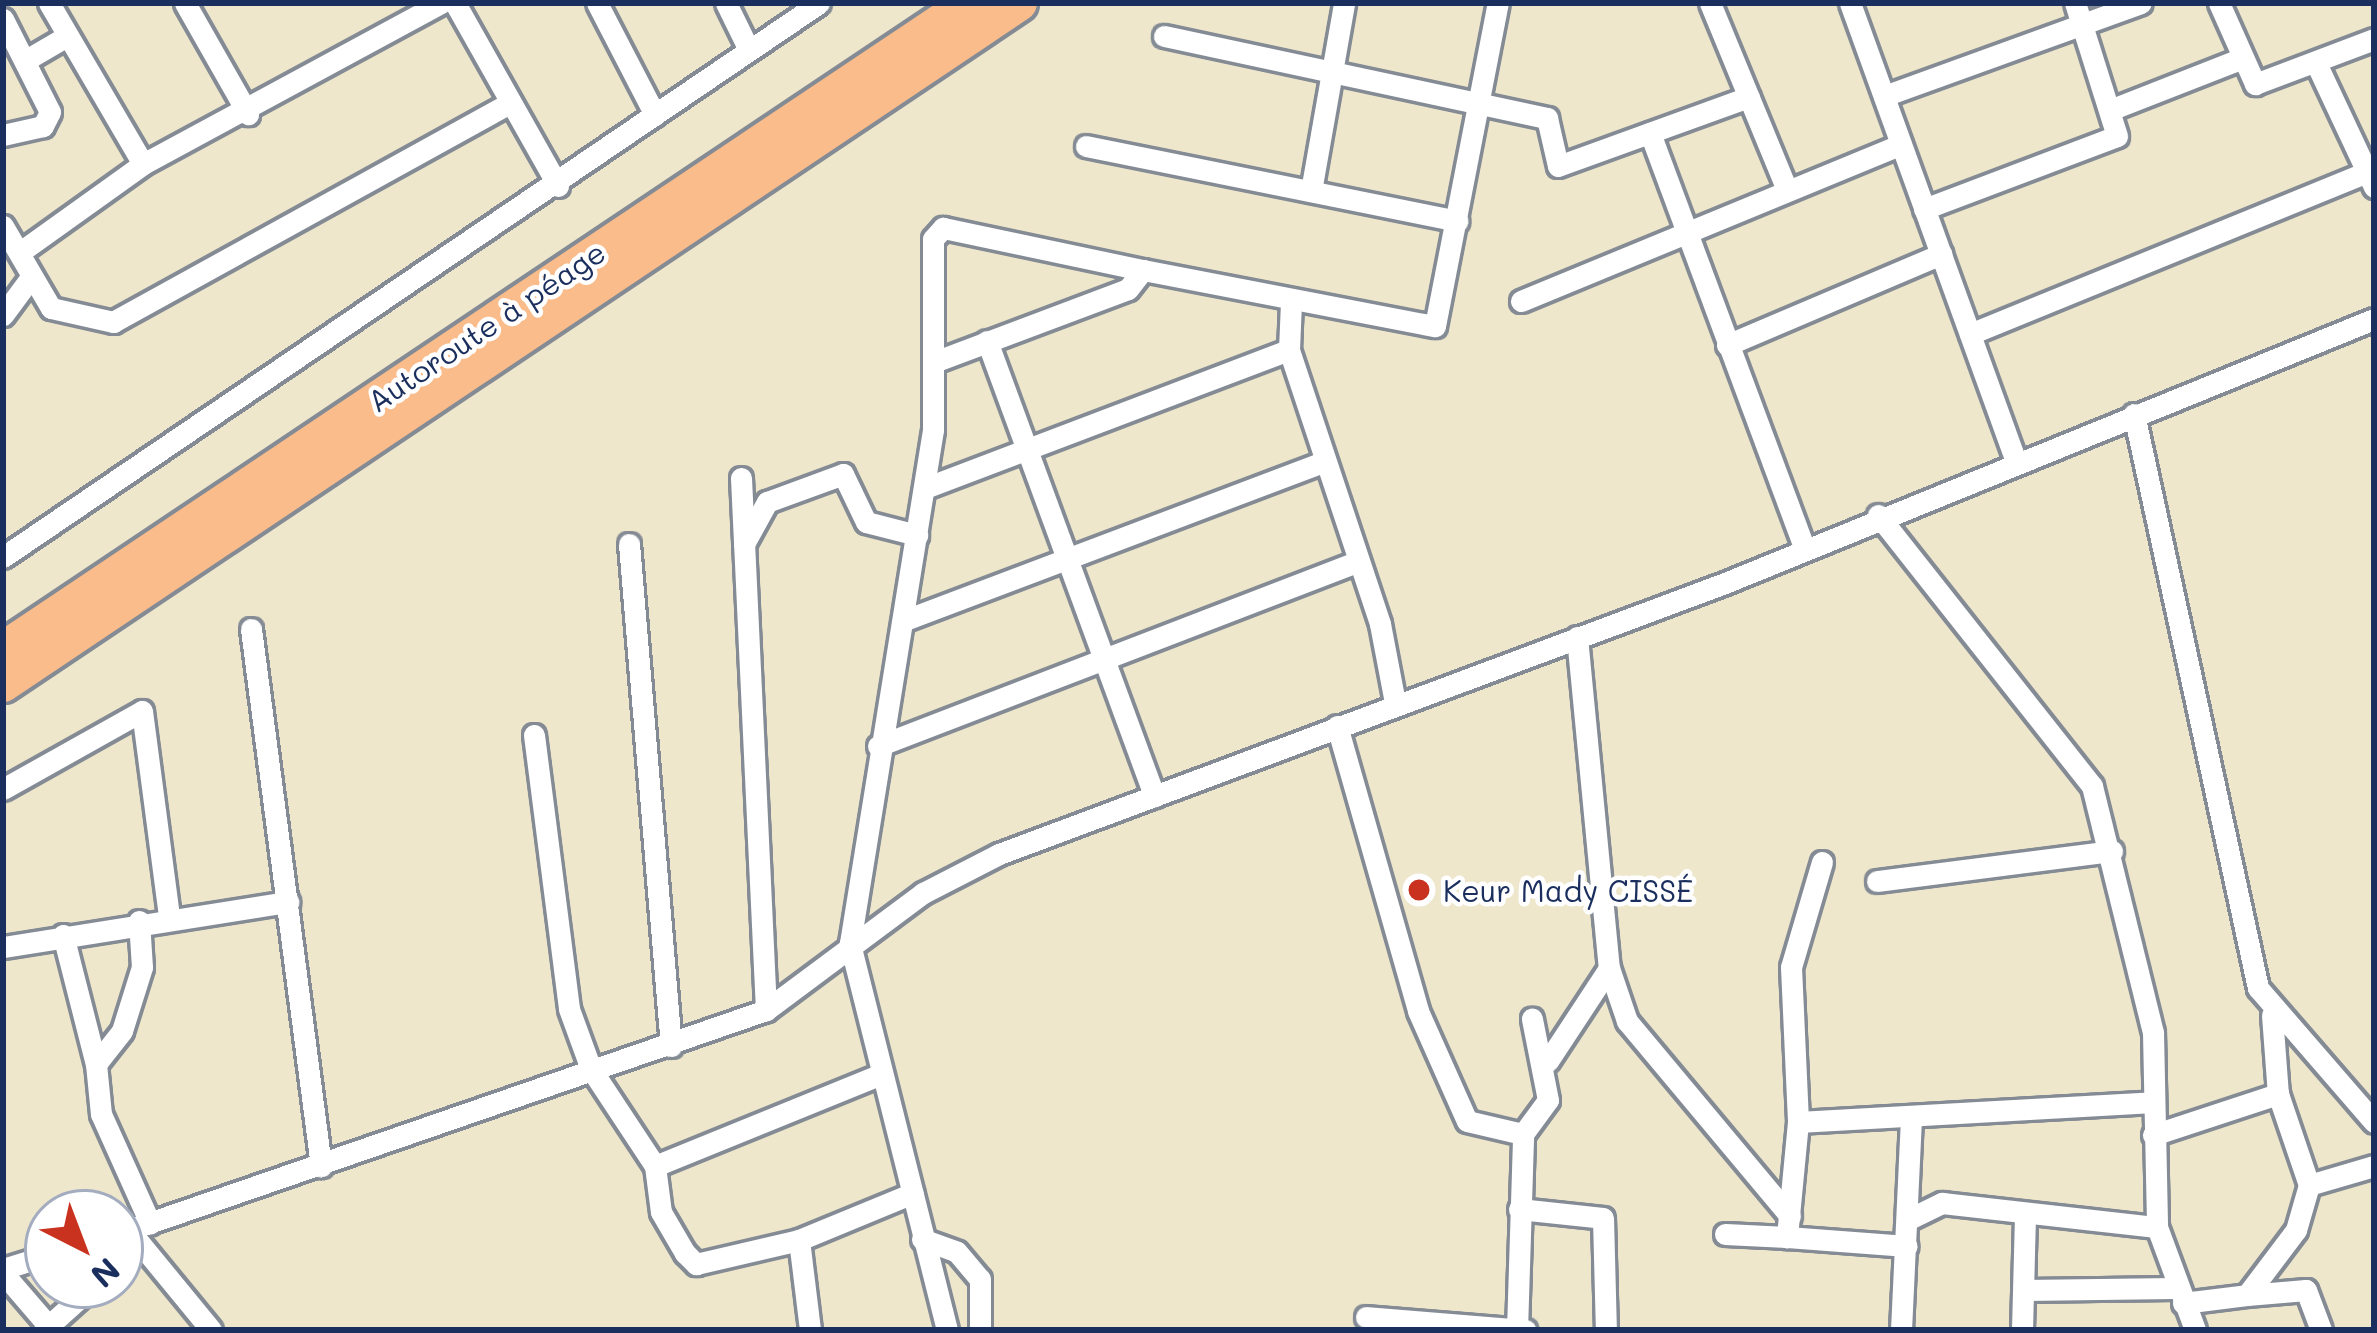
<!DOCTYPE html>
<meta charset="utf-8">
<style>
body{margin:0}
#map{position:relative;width:2377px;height:1333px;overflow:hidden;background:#eee7cb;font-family:Mali,sans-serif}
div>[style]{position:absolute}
.roads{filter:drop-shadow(3px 0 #848b94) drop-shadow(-3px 0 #848b94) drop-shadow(0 3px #848b94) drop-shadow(0 -3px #848b94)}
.street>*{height:21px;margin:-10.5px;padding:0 10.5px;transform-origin:10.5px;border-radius:10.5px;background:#fff}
.highway>*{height:36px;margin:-18px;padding:0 18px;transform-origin:18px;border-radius:18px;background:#fabc8b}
.dots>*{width:33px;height:33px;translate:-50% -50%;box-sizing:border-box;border:6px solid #fff;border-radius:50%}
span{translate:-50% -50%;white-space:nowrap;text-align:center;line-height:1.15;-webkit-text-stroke:9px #fff;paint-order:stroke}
.street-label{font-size:30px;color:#1b2f5e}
.poi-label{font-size:30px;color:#1b2f5e}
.left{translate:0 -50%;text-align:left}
.frame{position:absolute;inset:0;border:6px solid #1b2f5e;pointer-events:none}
.north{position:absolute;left:24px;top:1189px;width:120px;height:120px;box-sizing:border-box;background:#fff;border:3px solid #a4acbf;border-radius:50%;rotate:138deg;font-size:33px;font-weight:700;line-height:48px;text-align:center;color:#1b2f5e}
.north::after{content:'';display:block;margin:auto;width:42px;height:54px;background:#c8321e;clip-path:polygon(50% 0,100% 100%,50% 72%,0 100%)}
</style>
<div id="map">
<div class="roads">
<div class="street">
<div style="left:49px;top:3px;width:186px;rotate:59.7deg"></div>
<div style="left:185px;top:3px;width:128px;rotate:60.4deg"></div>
<div style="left:455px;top:3px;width:210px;rotate:60.6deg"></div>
<div style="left:597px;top:3px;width:126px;rotate:62.6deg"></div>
<div style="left:726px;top:3px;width:52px;rotate:63.9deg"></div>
<div style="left:1710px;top:3px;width:202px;rotate:67.6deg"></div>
<div style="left:1850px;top:3px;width:483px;rotate:70.1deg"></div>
<div style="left:2219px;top:3px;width:89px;rotate:66deg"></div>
<div style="left:2255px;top:84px;width:127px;rotate:-20.7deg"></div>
<div style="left:3px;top:19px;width:104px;rotate:63.2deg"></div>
<div style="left:50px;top:112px;width:16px;rotate:117deg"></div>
<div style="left:43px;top:126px;width:41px;rotate:167.3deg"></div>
<div style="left:1164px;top:36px;width:392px;rotate:12.1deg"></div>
<div style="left:1547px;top:118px;width:49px;rotate:77.1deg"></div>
<div style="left:1558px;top:166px;width:203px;rotate:-19.9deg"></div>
<div style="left:26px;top:60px;width:48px;rotate:-30.3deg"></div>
<div style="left:2316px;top:63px;width:137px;rotate:64.9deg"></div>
<div style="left:1884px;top:96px;width:273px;rotate:-19.9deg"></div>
<div style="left:2115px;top:108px;width:134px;rotate:-21.4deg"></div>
<div style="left:1650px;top:133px;width:442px;rotate:69.6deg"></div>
<div style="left:1086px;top:146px;width:379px;rotate:11.4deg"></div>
<div style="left:1311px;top:191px;width:191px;rotate:-80deg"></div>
<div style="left:1924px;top:209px;width:206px;rotate:-20.7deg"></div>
<div style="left:2117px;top:136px;width:139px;rotate:-107.5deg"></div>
<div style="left:3px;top:226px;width:95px;rotate:59.7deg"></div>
<div style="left:51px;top:308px;width:64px;rotate:12.7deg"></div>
<div style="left:113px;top:322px;width:453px;rotate:-28.9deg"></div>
<div style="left:23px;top:250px;width:148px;rotate:-35.6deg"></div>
<div style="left:143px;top:164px;width:339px;rotate:-28.4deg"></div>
<div style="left:1521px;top:301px;width:411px;rotate:-22.4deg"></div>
<div style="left:1291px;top:302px;width:48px;rotate:92.4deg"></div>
<div style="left:1289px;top:350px;width:289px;rotate:71.6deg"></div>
<div style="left:1380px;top:624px;width:80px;rotate:79.2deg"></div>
<div style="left:3px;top:315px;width:47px;rotate:-53.6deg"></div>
<div style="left:1970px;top:334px;width:436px;rotate:-22.2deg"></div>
<div style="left:987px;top:341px;width:485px;rotate:69.8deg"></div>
<div style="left:1727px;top:345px;width:233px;rotate:-23deg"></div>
<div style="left:934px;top:362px;width:207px;rotate:-20.6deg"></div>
<div style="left:1128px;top:289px;width:24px;rotate:-52deg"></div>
<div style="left:1143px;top:270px;width:297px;rotate:10.9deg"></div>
<div style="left:1435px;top:326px;width:329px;rotate:-79deg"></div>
<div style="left:2134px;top:414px;width:587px;rotate:77.81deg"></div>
<div style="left:2258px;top:988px;width:177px;rotate:49.1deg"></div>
<div style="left:741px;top:478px;width:533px;rotate:87.31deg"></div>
<div style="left:925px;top:488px;width:389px;rotate:-20.8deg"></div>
<div style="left:1878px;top:515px;width:345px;rotate:51.7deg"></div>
<div style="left:2092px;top:786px;width:253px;rotate:76.1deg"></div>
<div style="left:2153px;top:1032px;width:195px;rotate:88.8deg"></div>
<div style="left:2157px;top:1227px;width:110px;rotate:69.7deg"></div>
<div style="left:629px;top:544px;width:504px;rotate:85.22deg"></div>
<div style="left:744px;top:544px;width:48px;rotate:-61.3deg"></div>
<div style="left:767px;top:502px;width:81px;rotate:-20.2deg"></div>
<div style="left:843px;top:474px;width:53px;rotate:64.4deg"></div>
<div style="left:866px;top:522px;width:53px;rotate:14.3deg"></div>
<div style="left:3px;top:557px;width:986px;rotate:-34.17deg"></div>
<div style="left:905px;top:620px;width:449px;rotate:-20.7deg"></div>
<div style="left:251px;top:629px;width:542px;rotate:82.57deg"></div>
<div style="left:1577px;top:637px;width:333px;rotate:84.5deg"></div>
<div style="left:1609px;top:968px;width:56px;rotate:71.2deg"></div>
<div style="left:1627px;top:1021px;width:254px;rotate:50.1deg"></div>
<div style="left:1337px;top:726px;width:296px;rotate:74.1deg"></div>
<div style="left:1418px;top:1011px;width:120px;rotate:66deg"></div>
<div style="left:1467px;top:1121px;width:57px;rotate:13.1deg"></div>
<div style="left:534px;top:735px;width:276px;rotate:82.7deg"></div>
<div style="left:569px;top:1009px;width:64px;rotate:69.9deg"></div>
<div style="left:591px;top:1069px;width:116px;rotate:56.6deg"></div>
<div style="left:655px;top:1166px;width:46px;rotate:82.6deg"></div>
<div style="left:661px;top:1212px;width:48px;rotate:59.7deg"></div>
<div style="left:685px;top:1253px;width:16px;rotate:45deg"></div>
<div style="left:696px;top:1264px;width:106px;rotate:-13.1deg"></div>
<div style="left:799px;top:1240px;width:123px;rotate:-22.4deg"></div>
<div style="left:878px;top:746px;width:515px;rotate:-21.04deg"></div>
<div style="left:3px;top:789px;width:159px;rotate:-29.3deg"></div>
<div style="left:142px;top:711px;width:206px;rotate:82.5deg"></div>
<div style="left:1822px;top:862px;width:109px;rotate:106.4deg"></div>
<div style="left:1791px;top:967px;width:155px;rotate:87.4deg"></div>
<div style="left:1798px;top:1122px;width:116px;rotate:95.5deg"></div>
<div style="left:1787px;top:1237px;width:120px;rotate:4.3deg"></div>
<div style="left:1877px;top:881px;width:237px;rotate:-7.3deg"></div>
<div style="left:139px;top:921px;width:46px;rotate:86.3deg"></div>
<div style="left:142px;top:967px;width:67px;rotate:107.4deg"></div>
<div style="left:122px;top:1031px;width:42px;rotate:128.2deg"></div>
<div style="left:96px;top:1064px;width:50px;rotate:84.3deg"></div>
<div style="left:101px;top:1114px;width:120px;rotate:65.8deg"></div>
<div style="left:63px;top:935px;width:133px;rotate:75.7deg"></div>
<div style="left:3px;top:947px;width:289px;rotate:-9deg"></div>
<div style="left:2272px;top:1015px;width:79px;rotate:85.7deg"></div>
<div style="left:2278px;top:1094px;width:96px;rotate:71.2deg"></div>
<div style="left:2309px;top:1185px;width:47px;rotate:106.1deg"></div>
<div style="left:2296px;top:1230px;width:81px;rotate:127deg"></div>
<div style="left:2247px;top:1295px;width:59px;rotate:-4.8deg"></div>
<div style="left:2306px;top:1290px;width:43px;rotate:69.4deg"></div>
<div style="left:1548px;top:1061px;width:111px;rotate:-56.7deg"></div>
<div style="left:1798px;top:1122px;width:356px;rotate:-3.2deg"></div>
<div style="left:2153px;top:1135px;width:132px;rotate:-18.2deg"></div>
<div style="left:655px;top:1166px;width:245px;rotate:-22.1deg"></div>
<div style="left:2309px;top:1185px;width:68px;rotate:-16.3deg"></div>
<div style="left:1519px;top:1209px;width:84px;rotate:6.1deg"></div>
<div style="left:1603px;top:1218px;width:112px;rotate:88.5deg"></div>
<div style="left:1909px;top:1219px;width:37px;rotate:-26deg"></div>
<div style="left:1942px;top:1203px;width:216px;rotate:6.4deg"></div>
<div style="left:129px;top:1230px;width:129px;rotate:50.6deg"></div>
<div style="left:120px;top:1233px;width:683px;rotate:-19.04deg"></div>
<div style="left:766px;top:1010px;width:196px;rotate:-36.7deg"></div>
<div style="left:923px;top:893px;width:85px;rotate:-27.2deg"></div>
<div style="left:999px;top:854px;width:775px;rotate:-20.47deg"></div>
<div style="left:1725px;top:583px;width:701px;rotate:-22.14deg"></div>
<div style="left:1725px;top:1234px;width:62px;rotate:2.8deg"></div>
<div style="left:922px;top:1239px;width:37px;rotate:20deg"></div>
<div style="left:957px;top:1252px;width:35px;rotate:50deg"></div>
<div style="left:980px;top:1279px;width:51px;rotate:90deg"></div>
<div style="left:799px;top:1240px;width:91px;rotate:83deg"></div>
<div style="left:3px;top:1269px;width:47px;rotate:-17.3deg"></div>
<div style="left:3px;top:1273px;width:75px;rotate:49.3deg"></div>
<div style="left:2024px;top:1290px;width:150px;rotate:-0.8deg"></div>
<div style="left:2183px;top:1303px;width:64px;rotate:-7.1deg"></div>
<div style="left:1366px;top:1317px;width:160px;rotate:4.7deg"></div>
<div style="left:44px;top:1330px;width:67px;rotate:-42deg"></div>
<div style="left:947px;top:1330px;width:399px;rotate:-104.1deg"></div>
<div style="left:850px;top:943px;width:520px;rotate:-80.81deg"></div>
<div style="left:933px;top:430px;width:191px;rotate:-90deg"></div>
<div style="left:933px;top:239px;width:15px;rotate:-48deg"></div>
<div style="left:943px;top:228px;width:204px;rotate:11.9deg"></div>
<div style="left:1517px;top:1330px;width:196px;rotate:-88.2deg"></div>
<div style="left:1523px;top:1134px;width:42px;rotate:-53.7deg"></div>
<div style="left:1548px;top:1100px;width:83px;rotate:-101.2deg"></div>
<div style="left:1901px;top:1330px;width:209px;rotate:-87.3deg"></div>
<div style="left:2022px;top:1330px;width:114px;rotate:-88.5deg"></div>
</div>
<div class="highway">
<div style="left:3px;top:650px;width:1163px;rotate:-33.81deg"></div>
<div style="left:3px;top:684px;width:1223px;rotate:-33.83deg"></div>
</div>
</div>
<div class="dots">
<div style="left:1419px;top:890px;background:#c8321e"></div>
</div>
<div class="street-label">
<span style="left:486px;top:326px;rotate:-34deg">Autoroute à péage</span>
</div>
<div class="poi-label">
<span class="left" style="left:1443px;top:890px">Keur Mady CISSÉ</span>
</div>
<div class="frame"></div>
<div class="north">N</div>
</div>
